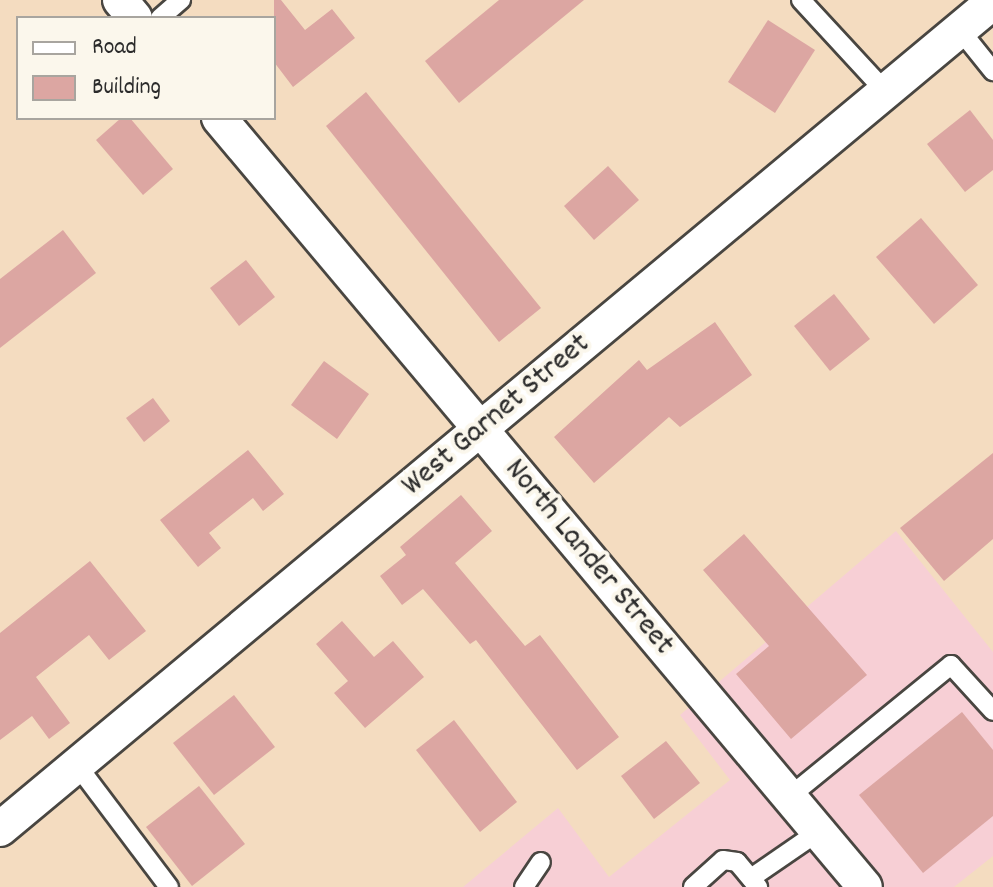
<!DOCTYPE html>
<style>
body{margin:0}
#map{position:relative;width:993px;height:887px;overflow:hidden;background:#f4dcc0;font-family:Dekko,sans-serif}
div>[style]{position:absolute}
.built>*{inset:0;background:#f7cfd5}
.building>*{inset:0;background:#dca6a2}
.roads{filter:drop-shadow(2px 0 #494641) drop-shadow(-2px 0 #494641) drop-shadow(0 2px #494641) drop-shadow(0 -2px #494641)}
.lane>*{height:18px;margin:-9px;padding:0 9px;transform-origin:9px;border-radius:9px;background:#fff}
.street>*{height:34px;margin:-17px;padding:0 17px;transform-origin:17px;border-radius:17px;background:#fff}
span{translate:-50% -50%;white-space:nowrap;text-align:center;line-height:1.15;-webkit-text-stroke:8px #fbf7ec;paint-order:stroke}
.street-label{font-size:32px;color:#2b2b2b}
.legend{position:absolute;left:16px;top:16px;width:260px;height:104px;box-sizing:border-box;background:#fbf7ec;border:2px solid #a8a59f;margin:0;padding:10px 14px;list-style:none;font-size:24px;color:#2b2b2b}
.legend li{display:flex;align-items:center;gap:16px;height:40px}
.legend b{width:40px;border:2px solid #a8a59f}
</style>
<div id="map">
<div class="built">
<div style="clip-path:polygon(896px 531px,993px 652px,993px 856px,954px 887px,463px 887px,558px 808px,609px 877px,730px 780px,680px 715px)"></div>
</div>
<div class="building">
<div style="clip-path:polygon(274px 0,281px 0,305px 30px,332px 9px,355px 38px,293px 87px,274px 62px)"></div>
<div style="clip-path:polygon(499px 0,584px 0,459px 103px,425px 61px)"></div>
<div style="clip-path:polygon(768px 20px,815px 50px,775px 113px,728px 82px)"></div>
<div style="clip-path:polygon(366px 92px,541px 308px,499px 342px,326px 126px)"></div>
<div style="clip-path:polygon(970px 110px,993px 140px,993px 170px,965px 192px,927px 144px)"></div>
<div style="clip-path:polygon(121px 118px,130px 118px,173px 169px,143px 195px,96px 140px)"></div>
<div style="clip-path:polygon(608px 166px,639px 200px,594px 240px,564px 206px)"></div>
<div style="clip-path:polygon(921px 218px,978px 285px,934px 324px,876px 257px)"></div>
<div style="clip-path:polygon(63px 230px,96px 273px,0 348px,0 279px)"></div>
<div style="clip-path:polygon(246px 260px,275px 297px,239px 326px,210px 288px)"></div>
<div style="clip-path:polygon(834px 294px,870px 339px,830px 371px,794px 326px)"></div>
<div style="clip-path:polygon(715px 322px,752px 375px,680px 427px,669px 417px,594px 483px,554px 437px,639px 360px,647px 370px)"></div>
<div style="clip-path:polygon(324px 361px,369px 394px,337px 439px,291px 405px)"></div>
<div style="clip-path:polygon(153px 398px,170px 421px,144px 442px,126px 418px)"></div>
<div style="clip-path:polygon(248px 450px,284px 494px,263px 511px,253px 498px,209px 533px,221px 548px,198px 567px,160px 520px)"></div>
<div style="clip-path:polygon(993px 453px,993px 539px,944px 581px,900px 528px)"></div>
<div style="clip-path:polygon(461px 495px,492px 531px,455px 563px,525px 646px,540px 635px,619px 737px,577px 770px,476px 640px,470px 644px,423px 589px,402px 605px,380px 576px,406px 555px,400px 547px)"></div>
<div style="clip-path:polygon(744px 534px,867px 675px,791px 739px,736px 674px,769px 646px,703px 570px)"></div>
<div style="clip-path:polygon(90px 561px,146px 631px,109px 660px,89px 635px,36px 677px,70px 723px,49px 739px,32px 716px,0 740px,0 633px)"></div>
<div style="clip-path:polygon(342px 621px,374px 657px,393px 641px,424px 677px,365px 728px,334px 693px,348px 681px,316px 644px)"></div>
<div style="clip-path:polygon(234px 695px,275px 747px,214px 795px,173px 743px)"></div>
<div style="clip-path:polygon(962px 712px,993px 750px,993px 816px,923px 873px,859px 795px)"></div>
<div style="clip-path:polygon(454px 720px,517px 802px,480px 832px,416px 750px)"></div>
<div style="clip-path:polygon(666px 741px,700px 783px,654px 819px,621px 776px)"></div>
<div style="clip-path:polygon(199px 786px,245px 844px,192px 886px,146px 827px)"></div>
</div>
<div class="roads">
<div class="lane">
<div style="left:801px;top:0;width:125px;rotate:47.3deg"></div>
<div style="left:160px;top:18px;width:28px;rotate:-41deg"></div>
<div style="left:960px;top:30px;width:53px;rotate:51.2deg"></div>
<div style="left:77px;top:765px;width:153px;rotate:53deg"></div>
<div style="left:789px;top:797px;width:209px;rotate:-39.2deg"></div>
<div style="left:951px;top:665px;width:62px;rotate:47.6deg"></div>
<div style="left:751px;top:878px;width:81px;rotate:-34.5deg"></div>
<div style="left:524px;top:887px;width:30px;rotate:-56deg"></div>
<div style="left:693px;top:887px;width:40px;rotate:-42deg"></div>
<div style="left:723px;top:860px;width:14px;rotate:8deg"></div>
<div style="left:737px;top:862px;width:33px;rotate:50deg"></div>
</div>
<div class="street">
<div style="left:120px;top:0;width:23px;rotate:50deg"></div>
<div style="left:219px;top:118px;width:1004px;rotate:49.97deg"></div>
<div style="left:0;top:829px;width:1292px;rotate:-39.79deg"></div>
</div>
</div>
<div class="street-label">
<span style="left:497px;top:416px;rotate:-40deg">West Garnet Street</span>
<span style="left:588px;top:558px;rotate:50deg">North Lander Street</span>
</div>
<ul class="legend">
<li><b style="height:10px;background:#fff"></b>Road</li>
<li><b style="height:22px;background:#dca6a2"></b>Building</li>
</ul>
</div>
